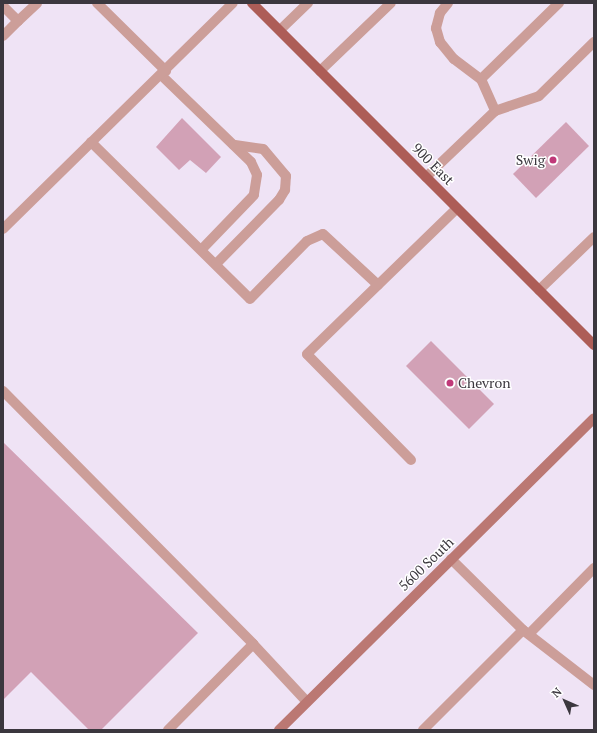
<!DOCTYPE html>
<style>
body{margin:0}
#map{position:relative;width:597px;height:733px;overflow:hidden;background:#efe3f5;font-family:"PT Serif",serif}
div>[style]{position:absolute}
.building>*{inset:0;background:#d2a1b6}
.service>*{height:10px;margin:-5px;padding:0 5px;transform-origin:5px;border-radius:5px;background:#cc9e99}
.secondary>*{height:10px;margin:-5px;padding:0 5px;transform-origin:5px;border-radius:5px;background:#bb7873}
.primary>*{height:10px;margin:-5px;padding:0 5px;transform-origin:5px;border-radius:5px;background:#ad5d57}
.dots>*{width:11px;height:11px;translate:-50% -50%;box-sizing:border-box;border:2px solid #fff;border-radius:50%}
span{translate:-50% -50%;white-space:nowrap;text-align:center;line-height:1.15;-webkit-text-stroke:3px #fff;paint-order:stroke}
.poi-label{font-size:14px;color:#3b373e}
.right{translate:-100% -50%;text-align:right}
.left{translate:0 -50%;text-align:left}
.street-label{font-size:14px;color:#3b373e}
.frame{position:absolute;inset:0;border:4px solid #3b373e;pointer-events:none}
.north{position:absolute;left:545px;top:681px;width:40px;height:40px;-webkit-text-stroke:3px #fff;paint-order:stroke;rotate:315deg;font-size:11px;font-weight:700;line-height:16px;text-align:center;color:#3b373e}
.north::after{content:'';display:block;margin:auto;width:14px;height:18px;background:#3b373e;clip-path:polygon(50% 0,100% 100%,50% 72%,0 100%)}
</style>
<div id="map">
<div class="building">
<div style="clip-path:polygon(182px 118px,221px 157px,206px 173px,190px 160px,179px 170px,156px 147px)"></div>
<div style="clip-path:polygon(566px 122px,589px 146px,536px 198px,513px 174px)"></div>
<div style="clip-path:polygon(431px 341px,494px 404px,469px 429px,406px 366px)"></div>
<div style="clip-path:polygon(3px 442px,198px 633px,101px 730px,89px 730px,31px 672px,3px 700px)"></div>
</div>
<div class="service">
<div style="left:97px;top:3px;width:97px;rotate:44.6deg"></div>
<div style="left:448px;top:3px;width:13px;rotate:129deg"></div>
<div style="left:440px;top:13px;width:16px;rotate:105deg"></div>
<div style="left:436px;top:28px;width:15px;rotate:74deg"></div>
<div style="left:440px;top:42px;width:22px;rotate:51deg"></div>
<div style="left:454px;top:59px;width:34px;rotate:37deg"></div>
<div style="left:481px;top:79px;width:35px;rotate:66deg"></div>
<div style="left:3px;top:6px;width:21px;rotate:45deg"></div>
<div style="left:18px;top:21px;width:26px;rotate:-43deg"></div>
<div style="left:280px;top:30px;width:39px;rotate:-44deg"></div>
<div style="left:3px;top:36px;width:21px;rotate:-45deg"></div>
<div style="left:320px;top:71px;width:98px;rotate:-43.8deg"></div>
<div style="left:161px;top:75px;width:125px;rotate:44deg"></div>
<div style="left:251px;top:162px;width:14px;rotate:65deg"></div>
<div style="left:257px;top:175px;width:20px;rotate:99deg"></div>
<div style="left:254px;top:195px;width:76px;rotate:133.9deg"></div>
<div style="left:481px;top:79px;width:109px;rotate:-44.3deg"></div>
<div style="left:91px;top:142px;width:223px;rotate:44.6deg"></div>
<div style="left:250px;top:299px;width:81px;rotate:-45.5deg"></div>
<div style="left:307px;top:241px;width:17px;rotate:-24deg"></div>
<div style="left:323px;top:234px;width:75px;rotate:42.8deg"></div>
<div style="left:426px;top:177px;width:95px;rotate:-43.7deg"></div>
<div style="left:495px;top:111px;width:46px;rotate:-18.8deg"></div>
<div style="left:539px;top:96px;width:77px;rotate:-44.5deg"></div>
<div style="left:3px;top:229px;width:322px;rotate:-44.5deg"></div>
<div style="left:216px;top:264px;width:90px;rotate:-45.5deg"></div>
<div style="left:279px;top:200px;width:12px;rotate:-59deg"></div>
<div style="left:285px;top:190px;width:14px;rotate:-86deg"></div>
<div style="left:286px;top:176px;width:35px;rotate:-130deg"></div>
<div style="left:263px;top:149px;width:30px;rotate:-172deg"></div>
<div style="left:539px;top:290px;width:76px;rotate:-43.9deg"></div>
<div style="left:3px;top:391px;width:356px;rotate:45.3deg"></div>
<div style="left:411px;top:460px;width:148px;rotate:-134.5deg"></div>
<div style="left:307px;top:354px;width:209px;rotate:-44.2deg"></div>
<div style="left:451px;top:559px;width:101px;rotate:44.6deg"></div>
<div style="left:523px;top:630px;width:90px;rotate:37.8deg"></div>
<div style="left:529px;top:634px;width:93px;rotate:-45.4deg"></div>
<div style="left:168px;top:730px;width:121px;rotate:-45.3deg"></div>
<div style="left:253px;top:644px;width:79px;rotate:47deg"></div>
<div style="left:423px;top:730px;width:141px;rotate:-45deg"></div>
</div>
<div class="secondary">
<div style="left:279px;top:730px;width:443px;rotate:-44.7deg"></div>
</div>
<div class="primary">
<div style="left:252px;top:3px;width:484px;rotate:45deg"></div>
</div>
<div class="dots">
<div style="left:553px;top:160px;background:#c03979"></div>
<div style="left:450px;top:383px;background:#c03979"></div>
</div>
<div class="poi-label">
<span class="right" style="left:545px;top:160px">Swig</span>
<span class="left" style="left:458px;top:383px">Chevron</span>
</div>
<div class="street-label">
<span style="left:433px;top:164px;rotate:45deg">900 East</span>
<span style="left:426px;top:564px;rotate:-44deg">5600 South</span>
</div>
<div class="frame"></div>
<div class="north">N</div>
</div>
